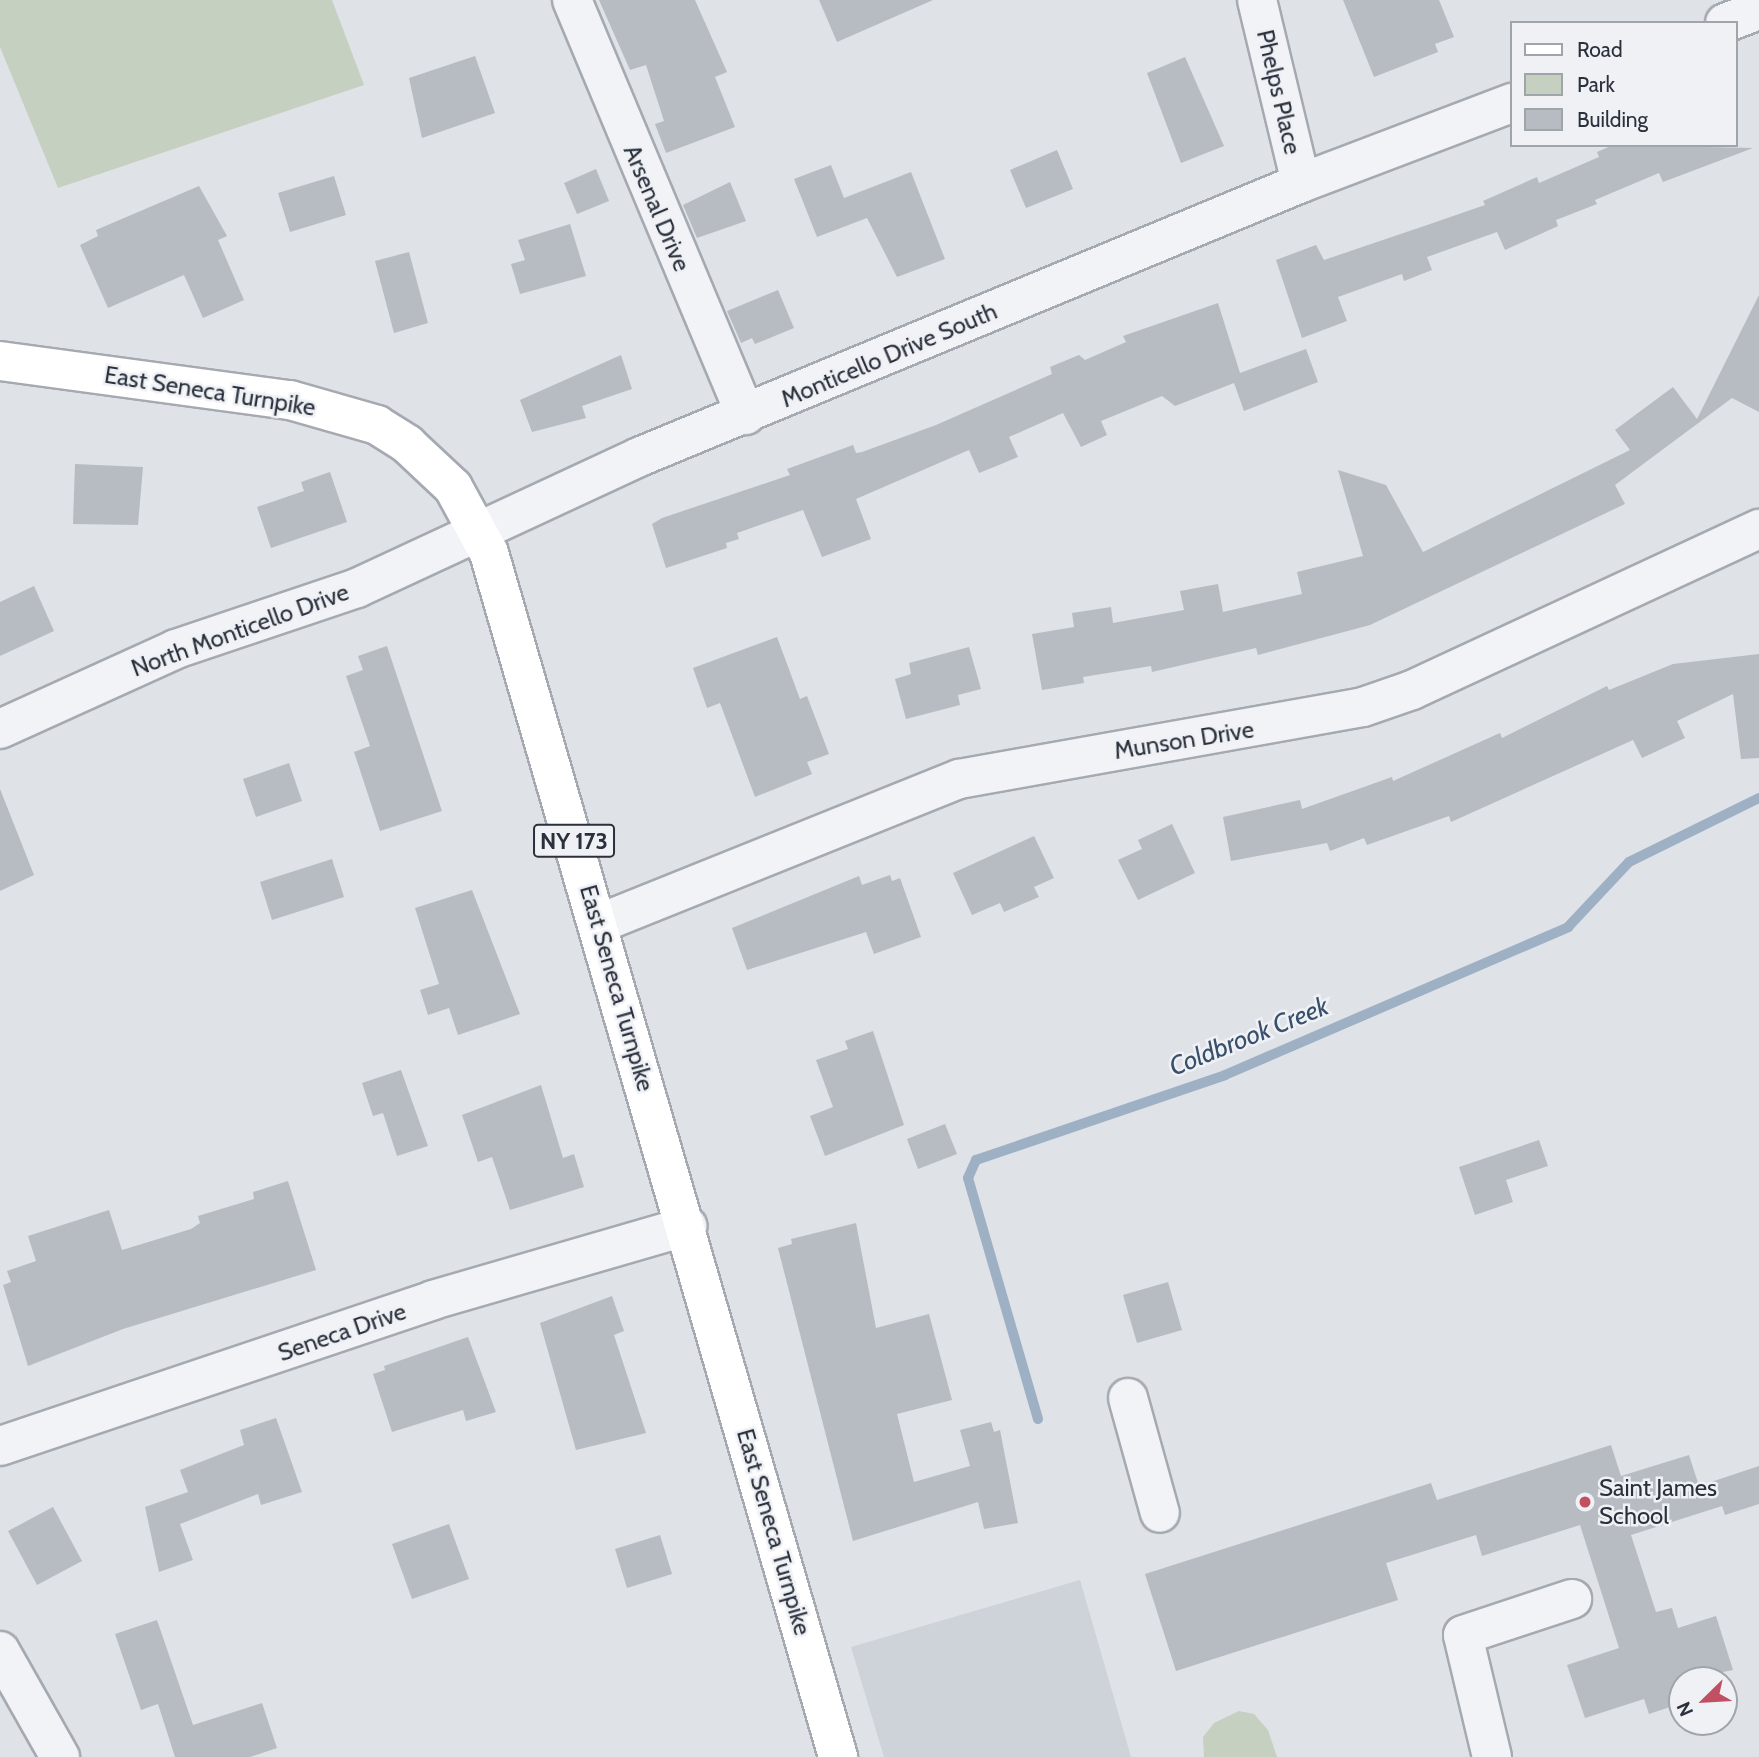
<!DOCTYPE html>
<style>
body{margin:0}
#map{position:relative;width:1759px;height:1757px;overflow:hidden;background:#dfe2e7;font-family:Cabin,sans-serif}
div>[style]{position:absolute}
.built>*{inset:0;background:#ced2d9}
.green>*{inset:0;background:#c5d0c1}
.stream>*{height:10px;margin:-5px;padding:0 5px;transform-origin:5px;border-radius:5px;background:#9eb0c4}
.building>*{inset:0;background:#b7bcc3}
.roads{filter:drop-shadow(2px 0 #a5a9b1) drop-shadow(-2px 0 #a5a9b1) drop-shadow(0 2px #a5a9b1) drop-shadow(0 -2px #a5a9b1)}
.minor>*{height:38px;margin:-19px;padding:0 19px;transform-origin:19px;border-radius:19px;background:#f2f3f6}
.major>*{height:38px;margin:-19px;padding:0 19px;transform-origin:19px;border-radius:19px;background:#fff}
.dots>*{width:19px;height:19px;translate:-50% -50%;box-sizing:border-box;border:4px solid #eff1f5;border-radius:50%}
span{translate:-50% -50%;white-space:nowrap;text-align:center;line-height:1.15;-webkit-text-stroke:5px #eff1f5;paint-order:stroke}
.shield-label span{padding:2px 5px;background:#eff1f5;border:2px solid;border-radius:5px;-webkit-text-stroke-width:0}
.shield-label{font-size:23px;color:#2a313d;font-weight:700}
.street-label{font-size:24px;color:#2a313d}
.poi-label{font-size:24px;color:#2a313d}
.left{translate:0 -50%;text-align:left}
.water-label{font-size:26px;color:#38506c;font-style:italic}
.legend{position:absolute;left:1510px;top:21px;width:228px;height:126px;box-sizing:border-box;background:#eff1f5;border:2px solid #a0a4ab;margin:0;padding:9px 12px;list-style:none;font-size:21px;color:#2a313d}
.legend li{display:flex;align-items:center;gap:14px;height:35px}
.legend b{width:35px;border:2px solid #a0a4ab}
.north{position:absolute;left:1668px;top:1666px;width:70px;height:70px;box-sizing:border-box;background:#eff1f5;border:2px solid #a0a4ab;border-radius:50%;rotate:246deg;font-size:19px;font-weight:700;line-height:28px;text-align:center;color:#2a313d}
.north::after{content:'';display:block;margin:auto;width:24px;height:32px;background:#c15062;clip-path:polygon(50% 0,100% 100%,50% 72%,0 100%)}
</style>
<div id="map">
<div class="built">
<div style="clip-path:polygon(1080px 1580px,1131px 1757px,884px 1757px,851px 1647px)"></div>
</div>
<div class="green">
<div style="clip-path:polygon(0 0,332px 0,364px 85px,58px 188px,0 47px)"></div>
<div style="clip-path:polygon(1239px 1711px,1254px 1714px,1268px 1730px,1277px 1757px,1204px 1757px,1203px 1737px,1214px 1723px)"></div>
</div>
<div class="stream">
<div style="left:1038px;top:1419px;width:251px;rotate:-106.2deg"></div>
<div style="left:968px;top:1178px;width:20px;rotate:-66deg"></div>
<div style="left:976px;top:1160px;width:263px;rotate:-18.8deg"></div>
<div style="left:1225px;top:1075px;width:374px;rotate:-23.3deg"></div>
<div style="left:1568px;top:927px;width:89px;rotate:-46.8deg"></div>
<div style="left:1629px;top:862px;width:145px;rotate:-26.2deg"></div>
</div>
<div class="building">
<div style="clip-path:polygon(599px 0,695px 0,727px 72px,715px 77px,735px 127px,666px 153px,655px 124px,664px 121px,646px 65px,630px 70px)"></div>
<div style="clip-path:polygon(819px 0,933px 0,837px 42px)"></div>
<div style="clip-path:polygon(1343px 0,1439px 0,1454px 37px,1435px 44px,1438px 52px,1374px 77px)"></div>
<div style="clip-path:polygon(475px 56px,495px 113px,422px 138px,409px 78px)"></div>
<div style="clip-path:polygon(1185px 57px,1224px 146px,1181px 163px,1147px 73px)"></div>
<div style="clip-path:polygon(1613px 145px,1753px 148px,1663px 182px,1659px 173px,1595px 200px,1597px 204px,1556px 220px,1558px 226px,1505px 250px,1497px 232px,1427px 257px,1432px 270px,1404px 281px,1402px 274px,1338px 297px,1347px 321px,1302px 338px,1276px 260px,1316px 245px,1324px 260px,1433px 223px,1485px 205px,1483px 201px,1537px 177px,1539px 183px,1599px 157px,1597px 152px)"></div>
<div style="clip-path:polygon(1057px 150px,1073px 189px,1026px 208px,1010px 170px)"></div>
<div style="clip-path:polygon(831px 165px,844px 198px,911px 172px,945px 259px,897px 277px,867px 218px,817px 237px,794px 179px)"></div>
<div style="clip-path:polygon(596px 169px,609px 201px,577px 214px,564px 183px)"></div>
<div style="clip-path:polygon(334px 176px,346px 215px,290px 232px,278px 193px)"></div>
<div style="clip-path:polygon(730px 182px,746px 221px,697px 238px,683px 205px)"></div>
<div style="clip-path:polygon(199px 186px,227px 236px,218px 240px,244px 300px,203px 318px,184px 275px,108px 308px,80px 245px,98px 236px,96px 230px)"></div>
<div style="clip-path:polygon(570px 224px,586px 276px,520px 294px,511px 264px,525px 260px,518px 240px)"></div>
<div style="clip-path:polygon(409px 252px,428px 323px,394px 333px,375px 261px)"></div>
<div style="clip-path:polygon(778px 290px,794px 328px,755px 344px,752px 338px,741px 343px,727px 311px)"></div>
<div style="clip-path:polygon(1759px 295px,1759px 412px,1732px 398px,1615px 485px,1625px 504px,1370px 625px,1258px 655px,1256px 648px,1152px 672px,1151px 666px,1083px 677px,1084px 683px,1042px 690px,1032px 634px,1074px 627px,1072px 613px,1111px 607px,1113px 623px,1184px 610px,1180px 591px,1218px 584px,1223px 612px,1302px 594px,1297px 572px,1363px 556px,1338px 470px,1386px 485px,1423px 552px,1630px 450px,1615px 430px,1673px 387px,1697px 419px)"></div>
<div style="clip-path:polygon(1218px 303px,1240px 373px,1306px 349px,1318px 382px,1244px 411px,1234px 383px,1175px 406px,1162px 396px,1101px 421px,1107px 435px,1081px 447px,1063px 413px,1009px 437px,1018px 457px,994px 467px,979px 473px,969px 450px,856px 499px,871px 539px,822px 557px,803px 510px,737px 533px,739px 539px,726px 543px,727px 548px,666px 568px,652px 524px,662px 518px,790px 475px,787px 469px,853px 445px,856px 453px,862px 452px,936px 425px,1052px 374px,1050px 367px,1079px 355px,1085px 360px,1126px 342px,1123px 336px)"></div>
<div style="clip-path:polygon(621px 355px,632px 389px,582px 406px,586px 418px,532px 432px,520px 400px)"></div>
<div style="clip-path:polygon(75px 464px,143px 467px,138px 525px,73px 524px)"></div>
<div style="clip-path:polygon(330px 472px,347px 522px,271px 548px,257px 507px,304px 491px,301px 482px)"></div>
<div style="clip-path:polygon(34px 586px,54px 631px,0 656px,0 602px)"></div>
<div style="clip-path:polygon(777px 637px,800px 699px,807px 696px,829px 754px,807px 762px,812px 774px,755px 797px,720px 703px,707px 708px,693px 668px)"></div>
<div style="clip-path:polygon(387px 646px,442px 811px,380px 831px,354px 752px,370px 746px,346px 676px,363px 670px,358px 656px)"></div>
<div style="clip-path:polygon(969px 647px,981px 689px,958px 695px,960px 705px,906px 719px,895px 679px,911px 674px,909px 663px)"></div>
<div style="clip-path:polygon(1759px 654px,1759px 758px,1741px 759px,1733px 694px,1677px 721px,1685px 738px,1642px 758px,1633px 740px,1451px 822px,1449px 816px,1367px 845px,1364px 838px,1330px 851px,1327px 843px,1231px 861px,1223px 817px,1300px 800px,1302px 809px,1392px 777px,1393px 781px,1500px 733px,1502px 738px,1607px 686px,1609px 690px,1673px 664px)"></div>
<div style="clip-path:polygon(289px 763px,302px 801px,256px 817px,243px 779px)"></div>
<div style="clip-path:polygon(0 789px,34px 875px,0 891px)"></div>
<div style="clip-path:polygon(1172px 824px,1195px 873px,1138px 900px,1118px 860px,1142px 849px,1138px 840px)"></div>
<div style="clip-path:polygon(1034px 836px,1054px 878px,1034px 887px,1039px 897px,1004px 912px,1000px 903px,972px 915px,953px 873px)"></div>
<div style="clip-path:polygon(332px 859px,344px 897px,272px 920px,260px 882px)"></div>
<div style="clip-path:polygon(890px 875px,892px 881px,900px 878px,921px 937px,874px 954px,866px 932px,747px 970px,732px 928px,859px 876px,862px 885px)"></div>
<div style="clip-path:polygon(472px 890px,520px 1014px,458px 1035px,449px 1008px,428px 1015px,420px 990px,439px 984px,415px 908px)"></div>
<div style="clip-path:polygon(873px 1031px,904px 1125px,825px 1156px,810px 1116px,833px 1107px,816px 1060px,848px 1049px,845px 1041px)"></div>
<div style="clip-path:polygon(401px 1070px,428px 1146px,397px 1156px,383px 1113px,373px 1116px,362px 1083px)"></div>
<div style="clip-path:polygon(541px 1085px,563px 1158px,574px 1154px,584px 1187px,510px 1210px,492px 1157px,478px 1162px,462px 1115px)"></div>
<div style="clip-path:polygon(945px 1124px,957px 1154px,918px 1169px,907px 1139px)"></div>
<div style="clip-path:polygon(1539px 1140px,1548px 1166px,1506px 1180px,1513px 1202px,1475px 1215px,1459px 1167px)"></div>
<div style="clip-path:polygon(288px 1181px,316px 1270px,123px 1329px,28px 1366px,3px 1285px,11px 1282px,7px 1271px,36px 1261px,28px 1236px,109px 1210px,122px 1250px,191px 1229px,200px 1223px,198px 1216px,254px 1199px,253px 1192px)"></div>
<div style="clip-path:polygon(856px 1223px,876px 1328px,929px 1314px,952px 1400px,897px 1414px,914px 1482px,970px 1466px,960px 1430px,991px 1422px,994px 1432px,1000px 1430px,1018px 1523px,984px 1529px,978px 1502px,853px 1541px,778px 1248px,792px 1244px,791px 1239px)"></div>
<div style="clip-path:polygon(1168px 1282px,1182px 1330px,1137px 1343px,1123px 1295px)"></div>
<div style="clip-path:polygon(612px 1296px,624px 1331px,614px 1335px,646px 1433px,576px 1450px,540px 1323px)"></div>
<div style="clip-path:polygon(468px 1337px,496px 1412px,466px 1421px,463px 1410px,392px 1432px,373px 1374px,385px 1370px,384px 1366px)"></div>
<div style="clip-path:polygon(276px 1418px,302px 1492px,261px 1505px,258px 1494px,180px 1524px,193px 1560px,159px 1572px,145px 1507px,188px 1492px,180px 1470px,244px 1445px,240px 1430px)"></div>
<div style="clip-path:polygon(1611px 1445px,1621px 1476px,1689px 1455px,1699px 1486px,1759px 1466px,1759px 1504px,1725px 1515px,1722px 1506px,1631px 1535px,1656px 1612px,1672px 1608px,1678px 1628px,1716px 1616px,1733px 1670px,1682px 1680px,1677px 1688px,1682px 1703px,1649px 1714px,1644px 1699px,1585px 1718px,1567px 1665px,1619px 1648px,1580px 1525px,1482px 1556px,1476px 1535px,1386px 1563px,1398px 1600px,1176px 1671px,1145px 1574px,1431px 1483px,1437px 1500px)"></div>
<div style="clip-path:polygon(53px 1507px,82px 1561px,37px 1585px,8px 1531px)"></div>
<div style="clip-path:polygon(449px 1524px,469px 1579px,412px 1599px,392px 1544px)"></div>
<div style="clip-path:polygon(660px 1535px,672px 1574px,627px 1588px,615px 1549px)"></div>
<div style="clip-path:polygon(157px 1620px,193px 1725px,262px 1703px,277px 1748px,250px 1757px,175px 1757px,158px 1704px,141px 1710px,115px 1634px)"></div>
</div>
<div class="roads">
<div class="minor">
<div style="left:572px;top:0;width:450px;rotate:67.3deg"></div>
<div style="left:1257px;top:0;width:188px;rotate:76.5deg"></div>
<div style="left:1725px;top:23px;width:36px;rotate:-21deg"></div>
<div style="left:0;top:729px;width:193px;rotate:-24.4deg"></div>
<div style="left:176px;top:649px;width:191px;rotate:-18.6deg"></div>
<div style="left:357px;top:588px;width:311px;rotate:-24.9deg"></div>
<div style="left:639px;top:457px;width:716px;rotate:-22.48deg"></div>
<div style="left:1301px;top:183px;width:226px;rotate:-20.8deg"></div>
<div style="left:598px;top:924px;width:389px;rotate:-21.9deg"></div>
<div style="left:959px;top:779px;width:410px;rotate:-10.1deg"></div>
<div style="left:1363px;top:707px;width:52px;rotate:-19.1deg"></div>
<div style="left:1412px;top:690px;width:383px;rotate:-24.9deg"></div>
<div style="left:1128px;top:1398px;width:119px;rotate:74.5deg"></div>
<div style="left:0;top:1446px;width:457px;rotate:-18.6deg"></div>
<div style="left:433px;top:1300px;width:265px;rotate:-16.2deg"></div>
<div style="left:0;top:1651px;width:122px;rotate:60.5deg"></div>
<div style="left:1492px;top:1757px;width:125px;rotate:-103.4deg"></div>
<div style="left:1463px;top:1635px;width:115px;rotate:-18.3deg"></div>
</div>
<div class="major">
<div style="left:0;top:361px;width:293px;rotate:7.7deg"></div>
<div style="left:290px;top:400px;width:91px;rotate:16deg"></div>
<div style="left:377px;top:425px;width:36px;rotate:32deg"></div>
<div style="left:407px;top:444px;width:63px;rotate:43.1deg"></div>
<div style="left:453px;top:487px;width:75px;rotate:61.4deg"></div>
<div style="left:489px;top:553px;width:1254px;rotate:73.83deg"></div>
</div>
</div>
<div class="dots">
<div style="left:1585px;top:1502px;background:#c15062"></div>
</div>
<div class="shield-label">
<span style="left:574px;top:841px">NY 173</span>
</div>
<div class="street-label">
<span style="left:1279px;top:92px;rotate:77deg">Phelps Place</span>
<span style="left:657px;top:208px;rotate:67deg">Arsenal Drive</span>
<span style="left:889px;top:355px;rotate:-23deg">Monticello Drive South</span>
<span style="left:210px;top:391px;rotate:9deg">East Seneca Turnpike</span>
<span style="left:240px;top:630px;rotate:-20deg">North Monticello Drive</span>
<span style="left:1184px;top:740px;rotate:-9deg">Munson Drive</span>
<span style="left:617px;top:988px;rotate:74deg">East Seneca Turnpike</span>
<span style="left:342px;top:1332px;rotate:-19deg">Seneca Drive</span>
<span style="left:774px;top:1532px;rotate:74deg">East Seneca Turnpike</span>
</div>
<div class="poi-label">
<span class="left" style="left:1599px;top:1502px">Saint James<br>School</span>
</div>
<div class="water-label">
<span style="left:1249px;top:1037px;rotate:-22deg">Coldbrook Creek</span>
</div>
<ul class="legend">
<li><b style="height:9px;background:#fff"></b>Road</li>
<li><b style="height:19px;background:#c5d0c1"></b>Park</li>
<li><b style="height:19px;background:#b7bcc3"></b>Building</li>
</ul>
<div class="north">N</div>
</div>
